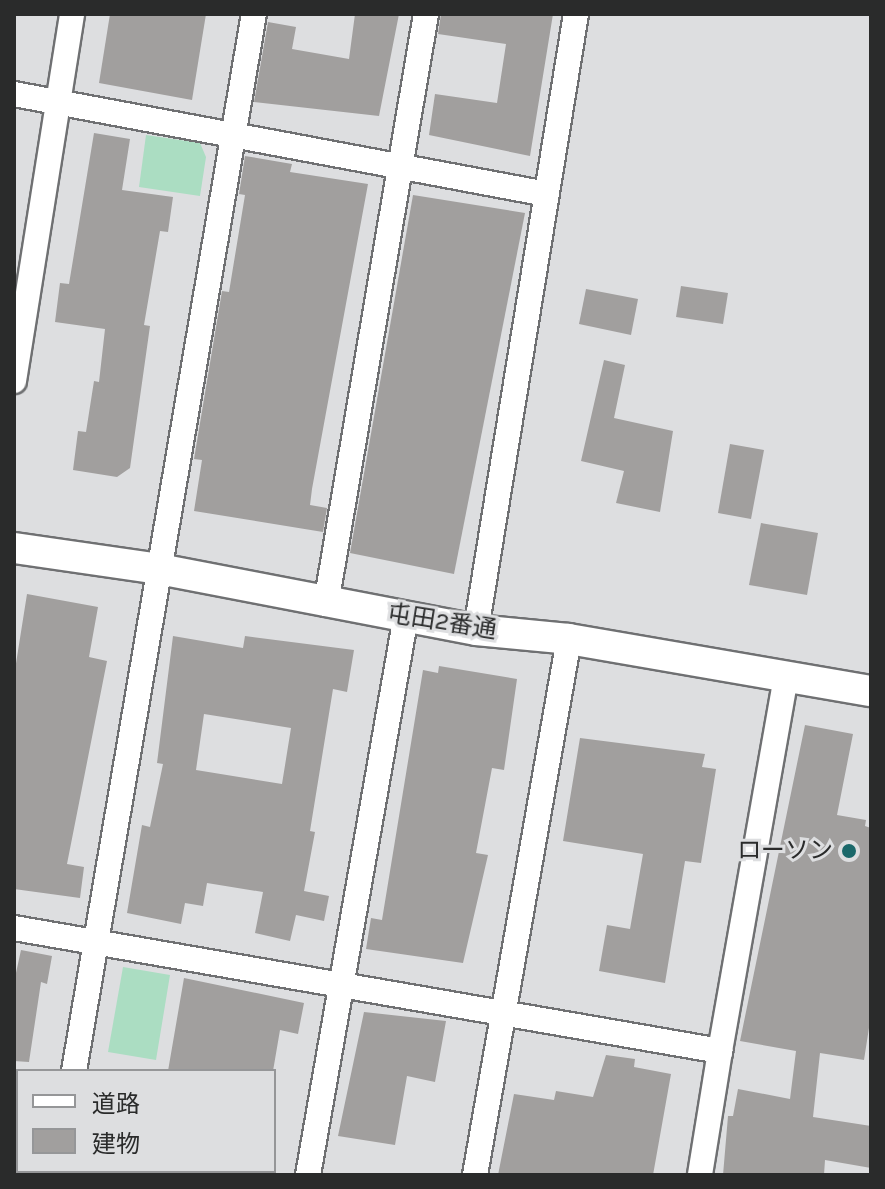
<!DOCTYPE html>
<meta charset="utf-8">
<style>
body{margin:0}
#map{position:relative;width:885px;height:1189px;overflow:hidden;background:#dddee0;font-family:Karla,"Noto Sans JP",sans-serif}
div>[style]{position:absolute}
.green>*{inset:0;background:#abddc2}
.building>*{inset:0;background:#a19f9e}
.roads{filter:drop-shadow(2px 0 #6f7072) drop-shadow(-2px 0 #6f7072) drop-shadow(0 2px #6f7072) drop-shadow(0 -2px #6f7072)}
.minor>*{height:24px;margin:-12px;padding:0 12px;transform-origin:12px;border-radius:12px;background:#fff}
.tertiary>*{height:30px;margin:-15px;padding:0 15px;transform-origin:15px;border-radius:15px;background:#fff}
.dots>*{width:22px;height:22px;translate:-50% -50%;box-sizing:border-box;border:4px solid #dddee0;border-radius:50%}
span{translate:-50% -50%;white-space:nowrap;text-align:center;line-height:1.15;-webkit-text-stroke:6px #dddee0;paint-order:stroke}
.street-label{font-size:24px;color:#2a2b2b}
.poi-label{font-size:24px;color:#2a2b2b}
.right{translate:-100% -50%;text-align:right}
.frame{position:absolute;inset:0;border:16px solid #2a2b2b;pointer-events:none}
.legend{position:absolute;left:16px;top:1069px;width:260px;height:104px;box-sizing:border-box;background:#dddee0;border:2px solid #959698;margin:0;padding:10px 14px;list-style:none;font-size:24px;color:#2a2b2b}
.legend li{display:flex;align-items:center;gap:16px;height:40px}
.legend b{width:40px;border:2px solid #959698}
</style>
<div id="map">
<div class="green">
<div style="clip-path:polygon(146px 135px,200px 143px,206px 157px,200px 196px,139px 187px)"></div>
<div style="clip-path:polygon(123px 967px,170px 975px,156px 1060px,108px 1052px)"></div>
</div>
<div class="building">
<div style="clip-path:polygon(110px 14px,206px 14px,192px 100px,99px 83px)"></div>
<div style="clip-path:polygon(355px 14px,399px 14px,379px 116px,254px 102px,268px 22px,296px 27px,292px 49px,349px 59px)"></div>
<div style="clip-path:polygon(441px 14px,553px 14px,530px 156px,429px 135px,435px 94px,497px 103px,506px 44px,438px 34px)"></div>
<div style="clip-path:polygon(94px 133px,130px 139px,122px 190px,173px 197px,168px 232px,160px 231px,144px 325px,150px 326px,130px 468px,117px 477px,73px 470px,78px 431px,86px 432px,94px 381px,99px 382px,105px 329px,55px 322px,60px 283px,69px 284px)"></div>
<div style="clip-path:polygon(245px 156px,292px 164px,290px 172px,368px 184px,312px 489px,310px 505px,327px 508px,323px 532px,194px 511px,202px 460px,194px 459px,222px 291px,229px 292px,245px 195px,239px 194px)"></div>
<div style="clip-path:polygon(413px 195px,525px 213px,454px 574px,350px 553px)"></div>
<div style="clip-path:polygon(681px 286px,728px 293px,723px 324px,676px 317px)"></div>
<div style="clip-path:polygon(586px 289px,638px 299px,631px 335px,579px 324px)"></div>
<div style="clip-path:polygon(604px 360px,625px 365px,614px 418px,673px 431px,660px 512px,616px 503px,624px 471px,581px 461px)"></div>
<div style="clip-path:polygon(730px 444px,764px 450px,751px 519px,718px 513px)"></div>
<div style="clip-path:polygon(761px 523px,818px 533px,807px 595px,749px 585px)"></div>
<div style="clip-path:polygon(27px 594px,98px 607px,89px 657px,107px 661px,67px 864px,84px 867px,80px 898px,14px 889px,14px 676px)"></div>
<div style="clip-path:polygon(evenodd,173px 636px,243px 648px,245px 636px,354px 650px,347px 692px,333px 689px,310px 831px,315px 832px,304px 891px,329px 896px,324px 921px,296px 915px,290px 941px,255px 933px,263px 892px,207px 883px,203px 906px,185px 903px,181px 924px,127px 913px,142px 825px,150px 827px,163px 764px,157px 763px,173px 636px,204px 714px,291px 728px,282px 784px,196px 770px,204px 714px)"></div>
<div style="clip-path:polygon(439px 666px,517px 679px,504px 770px,492px 768px,476px 853px,488px 855px,463px 963px,366px 949px,371px 918px,382px 920px,423px 670px,438px 673px)"></div>
<div style="clip-path:polygon(805px 725px,853px 734px,837px 815px,866px 820px,865px 826px,871px 828px,871px 1015px,864px 1060px,820px 1053px,813px 1117px,871px 1126px,871px 1168px,825px 1160px,824px 1175px,723px 1175px,728px 1116px,733px 1116px,738px 1089px,790px 1099px,796px 1051px,740px 1041px)"></div>
<div style="clip-path:polygon(580px 738px,705px 754px,702px 767px,716px 769px,701px 863px,685px 861px,665px 983px,599px 971px,607px 925px,630px 929px,643px 854px,563px 841px)"></div>
<div style="clip-path:polygon(21px 950px,52px 956px,47px 984px,41px 982px,29px 1062px,14px 1061px,14px 982px)"></div>
<div style="clip-path:polygon(184px 978px,304px 1003px,298px 1034px,280px 1030px,273px 1071px,168px 1071px)"></div>
<div style="clip-path:polygon(364px 1012px,446px 1021px,435px 1082px,407px 1076px,395px 1145px,338px 1136px)"></div>
<div style="clip-path:polygon(606px 1055px,635px 1059px,634px 1067px,671px 1074px,653px 1175px,498px 1175px,514px 1094px,554px 1100px,556px 1091px,593px 1097px)"></div>
</div>
<div class="roads">
<div class="minor">
<div style="left:14px;top:94px;width:542px;rotate:10.63deg"></div>
<div style="left:14px;top:381px;width:372px;rotate:-81deg"></div>
<div style="left:326px;top:604px;width:598px;rotate:-80.38deg"></div>
<div style="left:476px;top:630px;width:624px;rotate:-80.78deg"></div>
<div style="left:14px;top:928px;width:717px;rotate:9.88deg"></div>
<div style="left:720px;top:1051px;width:126px;rotate:99.2deg"></div>
<div style="left:720px;top:1051px;width:380px;rotate:-80deg"></div>
<div style="left:74px;top:1071px;width:1072px;rotate:-80.34deg"></div>
<div style="left:56px;top:1175px;width:4px;rotate:-76deg"></div>
<div style="left:308px;top:1175px;width:568px;rotate:-80.06deg"></div>
<div style="left:475px;top:1175px;width:544px;rotate:-80.05deg"></div>
</div>
<div class="tertiary">
<div style="left:14px;top:548px;width:147px;rotate:8.2deg"></div>
<div style="left:159px;top:569px;width:323px;rotate:10.9deg"></div>
<div style="left:476px;top:630px;width:93px;rotate:5.5deg"></div>
<div style="left:569px;top:639px;width:306px;rotate:9.8deg"></div>
</div>
</div>
<div class="dots">
<div style="left:849px;top:851px;background:#1a686a"></div>
</div>
<div class="street-label">
<span style="left:442px;top:622px;rotate:9deg">屯田2番通</span>
</div>
<div class="poi-label">
<span class="right" style="left:833px;top:851px">ローソン</span>
</div>
<div class="frame"></div>
<ul class="legend">
<li><b style="height:10px;background:#fff"></b>道路</li>
<li><b style="height:22px;background:#a19f9e"></b>建物</li>
</ul>
</div>
